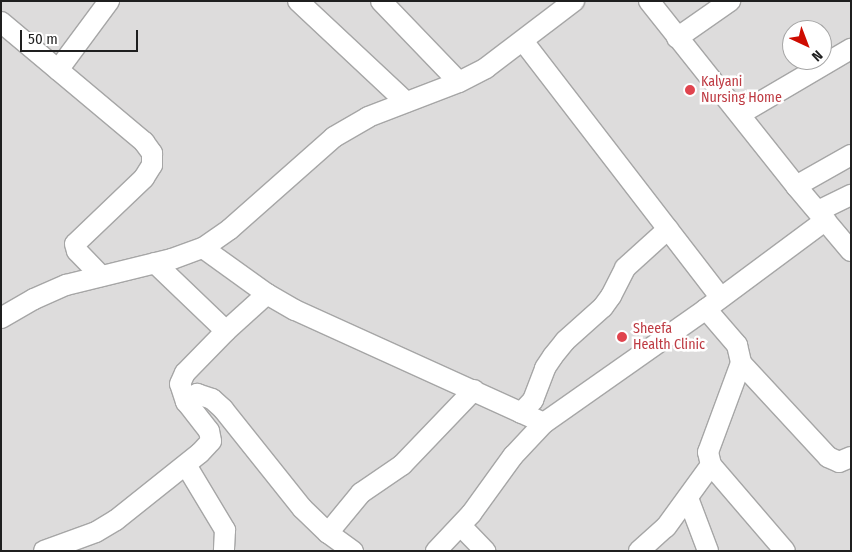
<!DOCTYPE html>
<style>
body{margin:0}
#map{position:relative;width:852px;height:552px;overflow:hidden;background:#f0ede6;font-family:"Fira Sans Condensed",sans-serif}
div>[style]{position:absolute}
.residential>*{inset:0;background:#dddcdc}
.roads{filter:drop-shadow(1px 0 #a6a6a6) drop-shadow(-1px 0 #a6a6a6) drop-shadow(0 1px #a6a6a6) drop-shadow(0 -1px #a6a6a6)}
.minor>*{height:20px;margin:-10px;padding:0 10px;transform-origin:10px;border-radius:10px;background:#fff}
.dots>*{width:14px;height:14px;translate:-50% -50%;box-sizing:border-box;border:2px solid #fff;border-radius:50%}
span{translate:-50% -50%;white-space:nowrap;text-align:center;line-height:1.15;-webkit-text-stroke:5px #fff;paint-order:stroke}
.health-label{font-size:14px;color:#be3a42}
.left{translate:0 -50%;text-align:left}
.frame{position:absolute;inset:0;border:2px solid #1f1f1f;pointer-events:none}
.north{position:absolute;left:782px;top:20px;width:50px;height:50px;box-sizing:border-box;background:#fff;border:1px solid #a5a5a5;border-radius:50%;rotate:137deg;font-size:14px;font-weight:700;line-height:20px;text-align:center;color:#1f1f1f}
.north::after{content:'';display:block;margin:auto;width:18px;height:22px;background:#ce0c01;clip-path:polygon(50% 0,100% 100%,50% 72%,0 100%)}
.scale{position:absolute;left:20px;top:30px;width:118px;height:22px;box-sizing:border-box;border:2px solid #1f1f1f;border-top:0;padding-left:6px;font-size:15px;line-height:18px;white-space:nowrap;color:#1f1f1f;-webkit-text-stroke:4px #fff;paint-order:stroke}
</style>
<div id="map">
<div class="residential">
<div style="clip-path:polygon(evenodd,1px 1px,851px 1px,851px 551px,1px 551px,1px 1px,792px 30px,822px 30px,822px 60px,792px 60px,792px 30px)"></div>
</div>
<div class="roads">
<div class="minor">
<div style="left:298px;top:1px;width:148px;rotate:43.1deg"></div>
<div style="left:381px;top:1px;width:112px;rotate:46.1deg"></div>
<div style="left:649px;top:1px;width:236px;rotate:51.5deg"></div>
<div style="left:796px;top:186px;width:85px;rotate:49.8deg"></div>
<div style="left:1px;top:22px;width:187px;rotate:40deg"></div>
<div style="left:144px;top:142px;width:14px;rotate:54deg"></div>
<div style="left:152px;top:153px;width:12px;rotate:90deg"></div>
<div style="left:152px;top:165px;width:15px;rotate:122deg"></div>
<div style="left:144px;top:178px;width:95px;rotate:136.3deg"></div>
<div style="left:75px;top:244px;width:7px;rotate:74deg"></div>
<div style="left:77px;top:251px;width:35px;rotate:46deg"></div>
<div style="left:677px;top:38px;width:65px;rotate:-34.9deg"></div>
<div style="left:523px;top:41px;width:324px;rotate:52.4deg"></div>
<div style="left:58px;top:70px;width:86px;rotate:-53.5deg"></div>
<div style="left:740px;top:114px;width:129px;rotate:-30.4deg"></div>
<div style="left:796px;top:186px;width:63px;rotate:-29.4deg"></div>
<div style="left:818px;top:211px;width:37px;rotate:-26deg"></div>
<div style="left:203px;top:248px;width:79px;rotate:35.7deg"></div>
<div style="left:267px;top:294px;width:32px;rotate:30deg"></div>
<div style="left:295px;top:310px;width:273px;rotate:24.4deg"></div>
<div style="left:155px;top:263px;width:98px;rotate:43.8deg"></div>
<div style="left:706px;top:309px;width:48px;rotate:49.3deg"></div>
<div style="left:737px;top:345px;width:18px;rotate:77deg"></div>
<div style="left:741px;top:363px;width:95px;rotate:110.3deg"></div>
<div style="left:708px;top:452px;width:13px;rotate:77deg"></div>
<div style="left:711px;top:465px;width:113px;rotate:49.3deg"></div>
<div style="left:1px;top:318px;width:38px;rotate:-30deg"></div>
<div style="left:34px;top:299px;width:35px;rotate:-24deg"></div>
<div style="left:66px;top:285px;width:109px;rotate:-13.8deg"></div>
<div style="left:172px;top:259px;width:33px;rotate:-20deg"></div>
<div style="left:203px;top:248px;width:33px;rotate:-35deg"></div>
<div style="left:230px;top:229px;width:139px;rotate:-41.5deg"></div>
<div style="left:334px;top:137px;width:39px;rotate:-30deg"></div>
<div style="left:368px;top:117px;width:97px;rotate:-21deg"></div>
<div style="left:459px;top:82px;width:30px;rotate:-27deg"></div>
<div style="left:486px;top:68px;width:111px;rotate:-37.3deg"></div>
<div style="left:741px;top:363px;width:128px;rotate:47.2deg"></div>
<div style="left:828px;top:457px;width:12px;rotate:24deg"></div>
<div style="left:839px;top:462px;width:13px;rotate:-23deg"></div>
<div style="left:186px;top:402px;width:14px;rotate:-36deg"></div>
<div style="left:197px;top:394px;width:16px;rotate:18deg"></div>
<div style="left:212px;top:399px;width:15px;rotate:42deg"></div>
<div style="left:223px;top:409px;width:127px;rotate:51.4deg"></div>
<div style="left:302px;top:508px;width:36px;rotate:44deg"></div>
<div style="left:328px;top:533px;width:31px;rotate:36deg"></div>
<div style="left:521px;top:413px;width:18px;rotate:-47deg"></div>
<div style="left:533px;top:400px;width:34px;rotate:-69deg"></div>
<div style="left:545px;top:368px;width:14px;rotate:-56deg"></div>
<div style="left:553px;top:356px;width:19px;rotate:-51deg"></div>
<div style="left:565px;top:341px;width:51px;rotate:-41.8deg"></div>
<div style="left:603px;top:307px;width:14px;rotate:-54deg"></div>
<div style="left:611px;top:296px;width:31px;rotate:-63deg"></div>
<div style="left:625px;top:268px;width:58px;rotate:-42.2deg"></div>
<div style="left:186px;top:465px;width:76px;rotate:59deg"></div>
<div style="left:225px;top:530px;width:21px;rotate:93deg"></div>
<div style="left:688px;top:498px;width:57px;rotate:69.3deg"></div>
<div style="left:461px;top:526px;width:35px;rotate:46deg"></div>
<div style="left:328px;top:533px;width:52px;rotate:-50.5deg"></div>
<div style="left:361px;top:493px;width:50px;rotate:-34.3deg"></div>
<div style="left:402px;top:465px;width:104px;rotate:-46.2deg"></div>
<div style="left:44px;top:551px;width:55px;rotate:-20.1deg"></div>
<div style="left:96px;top:532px;width:23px;rotate:-31deg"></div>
<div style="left:116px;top:520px;width:107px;rotate:-38.6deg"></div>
<div style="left:200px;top:453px;width:16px;rotate:-47deg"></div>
<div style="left:211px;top:441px;width:10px;rotate:-101deg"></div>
<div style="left:209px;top:431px;width:37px;rotate:-128deg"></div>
<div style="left:186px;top:402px;width:19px;rotate:-108deg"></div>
<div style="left:180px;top:384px;width:12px;rotate:-66deg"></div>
<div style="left:185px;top:373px;width:59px;rotate:-45.7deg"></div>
<div style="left:226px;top:331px;width:55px;rotate:-42.1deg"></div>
<div style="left:436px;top:551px;width:51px;rotate:-46.6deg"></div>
<div style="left:471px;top:514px;width:72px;rotate:-54.1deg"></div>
<div style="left:513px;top:456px;width:45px;rotate:-46.8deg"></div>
<div style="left:544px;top:423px;width:198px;rotate:-35.1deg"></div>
<div style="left:706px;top:309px;width:149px;rotate:-36.6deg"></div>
<div style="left:639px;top:551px;width:36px;rotate:-42deg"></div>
<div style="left:666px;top:527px;width:77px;rotate:-54deg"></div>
</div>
</div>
<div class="dots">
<div style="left:690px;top:90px;background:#e0444e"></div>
<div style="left:622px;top:337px;background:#e0444e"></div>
</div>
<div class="health-label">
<span class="left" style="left:701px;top:90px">Kalyani<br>Nursing Home</span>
<span class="left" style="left:633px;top:337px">Sheefa<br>Health Clinic</span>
</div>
<div class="frame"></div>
<div class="north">N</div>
<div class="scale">50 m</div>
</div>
